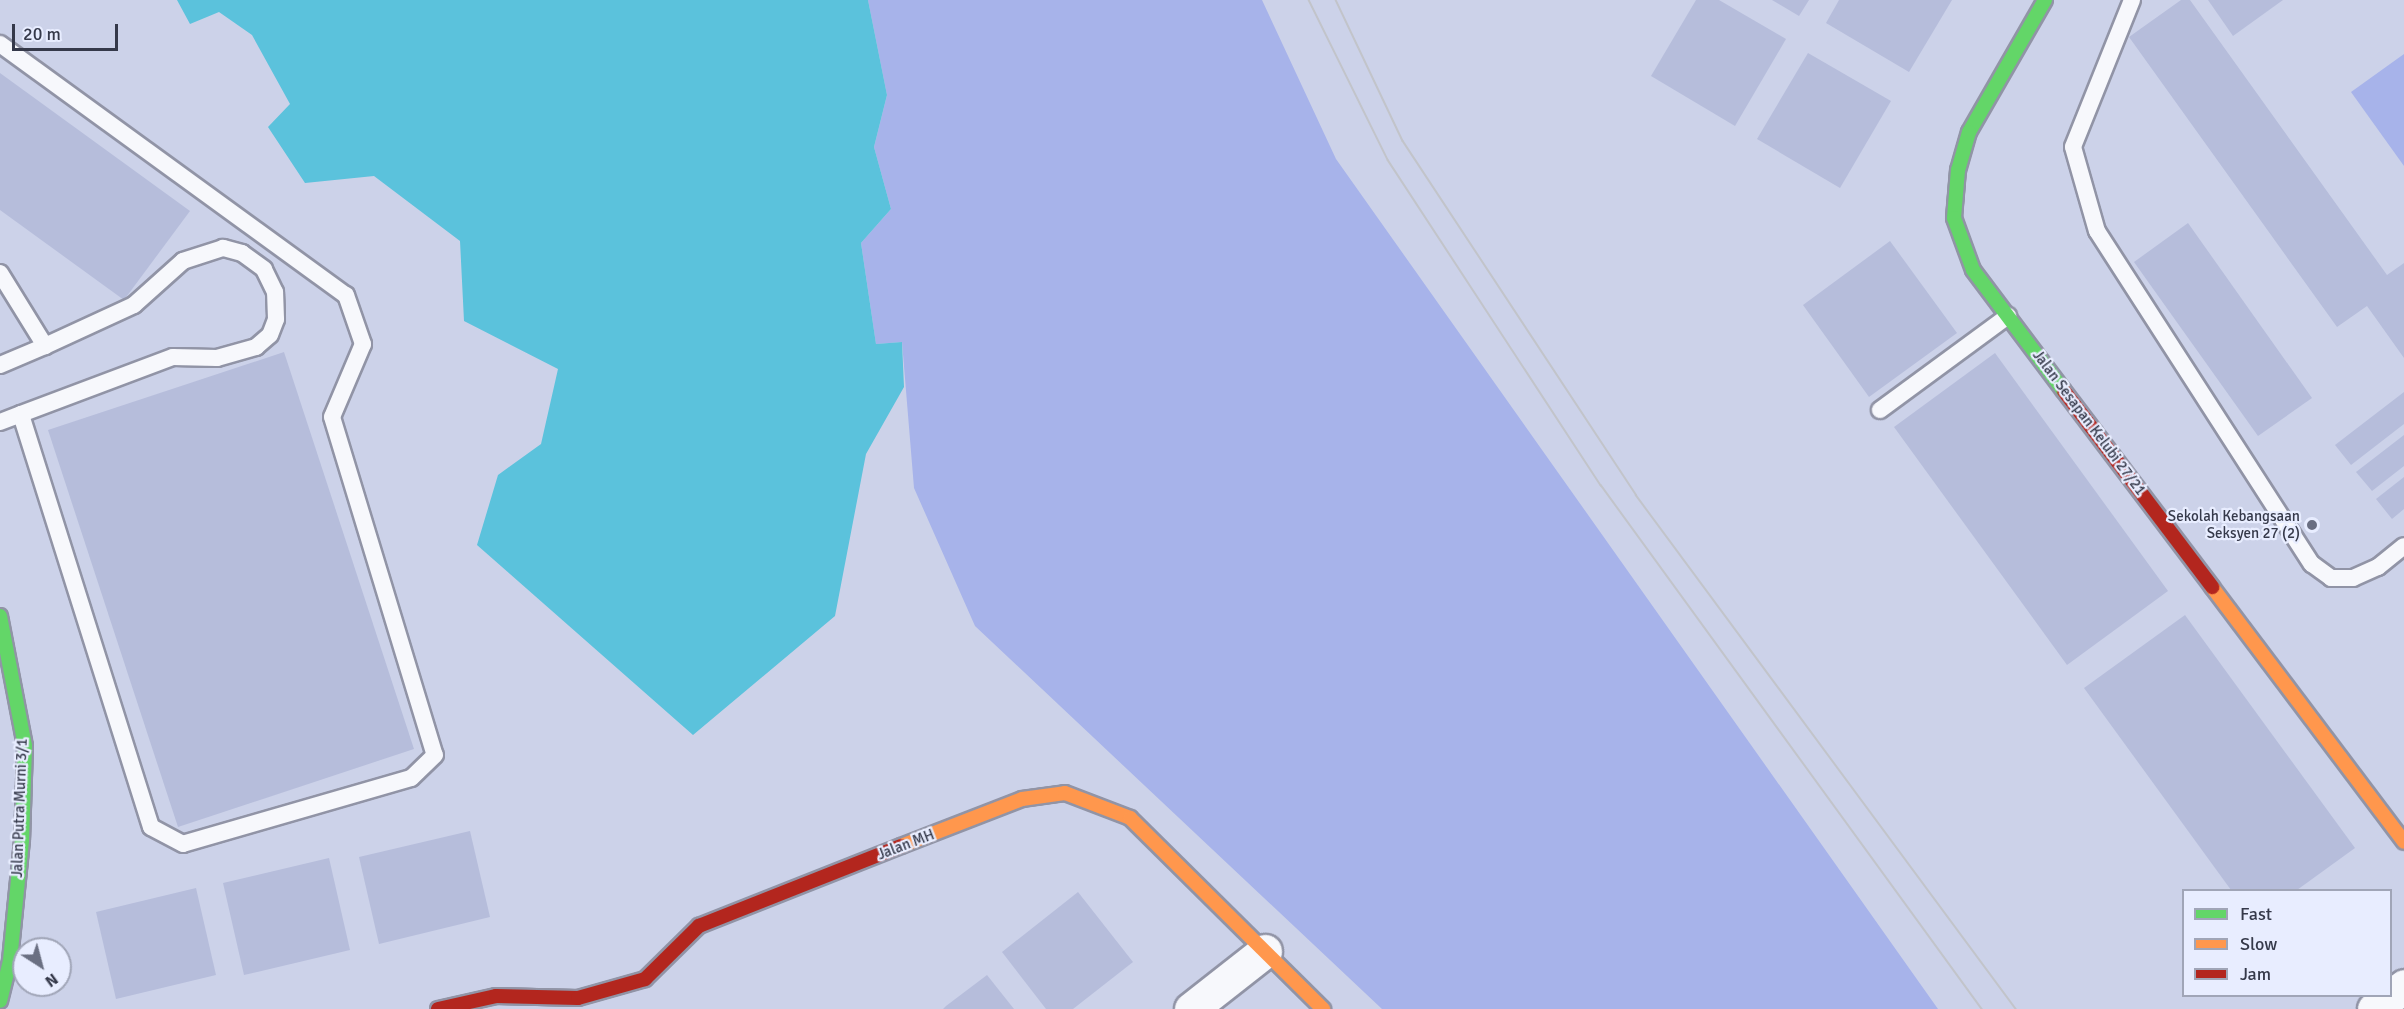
<!DOCTYPE html>
<style>
body{margin:0}
#map{position:relative;width:2404px;height:1009px;overflow:hidden;background:#ccd2e9;font-family:Signika,sans-serif}
div>[style]{position:absolute}
.green>*{inset:0;background:#a7b3ea}
.water>*{inset:0;background:#5bc2dc}
.building>*{inset:0;background:#b6bddb}
.roads{filter:drop-shadow(2px 0 #9194a6) drop-shadow(-2px 0 #9194a6) drop-shadow(0 2px #9194a6) drop-shadow(0 -2px #9194a6)}
.lane>*{height:16px;margin:-8px;padding:0 8px;transform-origin:8px;border-radius:8px;background:#f7f8fc}
.street>*{height:33px;margin:-16.5px;padding:0 16.5px;transform-origin:16.5px;border-radius:16.5px;background:#f7f8fc}
.fast>*{height:14px;margin:-7px;padding:0 7px;transform-origin:7px;border-radius:7px;background:#63d668}
.slow>*{height:14px;margin:-7px;padding:0 7px;transform-origin:7px;border-radius:7px;background:#ff974d}
.jam>*{height:14px;margin:-7px;padding:0 7px;transform-origin:7px;border-radius:7px;background:#b3261e}
.tram>*{height:1.5px;margin:-0.75px;padding:0 0.75px;transform-origin:0.75px;border-radius:0.75px;background:#c2c4ca}
.dots>*{width:16px;height:16px;translate:-50% -50%;box-sizing:border-box;border:3px solid #e8edff;border-radius:50%}
span{translate:-50% -50%;white-space:nowrap;text-align:center;line-height:1.15;-webkit-text-stroke:4.5px #e8edff;paint-order:stroke}
.street-label{font-size:15px;color:#35394a}
.poi-label{font-size:15px;color:#35394a}
.right{translate:-100% -50%;text-align:right}
.legend{position:absolute;left:2182px;top:889px;width:210px;height:108px;box-sizing:border-box;background:#e8edff;border:2px solid #a0a5b7;margin:0;padding:8px 10px;list-style:none;font-size:18px;color:#35394a}
.legend li{display:flex;align-items:center;gap:12px;height:30px}
.legend b{width:30px;border:2px solid #a0a5b7}
.north{position:absolute;left:12px;top:937px;width:60px;height:60px;box-sizing:border-box;background:#e8edff;border:2px solid #a0a5b7;border-radius:50%;rotate:144deg;font-size:16px;font-weight:700;line-height:24px;text-align:center;color:#35394a}
.north::after{content:'';display:block;margin:auto;width:21px;height:27px;background:#6a6f82;clip-path:polygon(50% 0,100% 100%,50% 72%,0 100%)}
.scale{position:absolute;left:12px;top:24px;width:106px;height:27px;box-sizing:border-box;border:3px solid #35394a;border-top:0;padding-left:8px;font-size:18px;line-height:21px;white-space:nowrap;color:#35394a;-webkit-text-stroke:4px #e8edff;paint-order:stroke}
</style>
<div id="map">
<div class="green">
<div style="clip-path:polygon(868px 0,1262px 0,1336px 159px,1938px 1009px,1382px 1009px,975px 626px,914px 488px,902px 342px,876px 344px,861px 243px,891px 209px,874px 147px,887px 95px)"></div>
<div style="clip-path:polygon(2404px 54px,2404px 166px,2351px 92px)"></div>
</div>
<div class="water">
<div style="clip-path:polygon(177px 0,868px 0,887px 95px,874px 147px,891px 209px,861px 243px,876px 344px,902px 342px,904px 387px,866px 454px,835px 616px,693px 735px,477px 545px,498px 475px,541px 444px,558px 369px,464px 321px,460px 241px,374px 176px,305px 183px,268px 127px,290px 104px,252px 35px,219px 12px,190px 24px)"></div>
</div>
<div class="building">
<div style="clip-path:polygon(1696px 0,1719px 0,1786px 39px,1735px 126px,1651px 76px)"></div>
<div style="clip-path:polygon(1772px 0,1809px 0,1799px 16px)"></div>
<div style="clip-path:polygon(1839px 0,1952px 0,1909px 72px,1826px 23px)"></div>
<div style="clip-path:polygon(2181px 0,2190px 0,2387px 275px,2404px 263px,2404px 358px,2367px 306px,2337px 327px,2129px 37px)"></div>
<div style="clip-path:polygon(2208px 0,2283px 0,2233px 36px)"></div>
<div style="clip-path:polygon(1808px 53px,1891px 101px,1840px 188px,1757px 139px)"></div>
<div style="clip-path:polygon(0 73px,190px 211px,124px 300px,0 210px)"></div>
<div style="clip-path:polygon(2188px 223px,2312px 398px,2258px 436px,2134px 262px)"></div>
<div style="clip-path:polygon(1890px 241px,1957px 333px,1869px 397px,1803px 305px)"></div>
<div style="clip-path:polygon(284px 352px,414px 749px,178px 827px,48px 430px)"></div>
<div style="clip-path:polygon(1995px 353px,2168px 591px,2067px 665px,1894px 427px)"></div>
<div style="clip-path:polygon(2404px 392px,2404px 424px,2351px 465px,2335px 445px)"></div>
<div style="clip-path:polygon(2404px 435px,2404px 466px,2372px 491px,2356px 472px)"></div>
<div style="clip-path:polygon(2404px 477px,2404px 509px,2392px 519px,2376px 499px)"></div>
<div style="clip-path:polygon(2185px 615px,2355px 848px,2297px 890px,2231px 890px,2084px 688px)"></div>
<div style="clip-path:polygon(470px 831px,490px 917px,379px 944px,359px 857px)"></div>
<div style="clip-path:polygon(329px 858px,350px 950px,244px 975px,223px 883px)"></div>
<div style="clip-path:polygon(196px 888px,216px 975px,116px 999px,96px 912px)"></div>
<div style="clip-path:polygon(1078px 892px,1133px 962px,1073px 1009px,1046px 1009px,1002px 952px)"></div>
<div style="clip-path:polygon(987px 975px,1014px 1009px,943px 1009px,946px 1006px)"></div>
</div>
<div class="roads">
<div class="lane">
<div style="left:2132px;top:0;width:158px;rotate:111.9deg"></div>
<div style="left:2073px;top:147px;width:87px;rotate:74.1deg"></div>
<div style="left:2097px;top:231px;width:396px;rotate:57.2deg"></div>
<div style="left:2312px;top:564px;width:24px;rotate:36deg"></div>
<div style="left:2331px;top:578px;width:22px"></div>
<div style="left:2353px;top:578px;width:27px;rotate:-24deg"></div>
<div style="left:2378px;top:567px;width:33px;rotate:-39deg"></div>
<div style="left:0;top:44px;width:427px;rotate:36deg"></div>
<div style="left:346px;top:295px;width:52px;rotate:70.9deg"></div>
<div style="left:363px;top:344px;width:79px;rotate:113deg"></div>
<div style="left:332px;top:417px;width:353px;rotate:73.1deg"></div>
<div style="left:435px;top:755px;width:33px;rotate:136deg"></div>
<div style="left:411px;top:778px;width:237px;rotate:163.9deg"></div>
<div style="left:183px;top:844px;width:36px;rotate:-152deg"></div>
<div style="left:151px;top:827px;width:433px;rotate:-107.5deg"></div>
<div style="left:21px;top:414px;width:22px;rotate:159deg"></div>
<div style="left:0;top:273px;width:86px;rotate:58.3deg"></div>
<div style="left:45px;top:346px;width:49px;rotate:157.1deg"></div>
<div style="left:1880px;top:410px;width:159px;rotate:-36.3deg"></div>
<div style="left:21px;top:414px;width:162px;rotate:-20.6deg"></div>
<div style="left:173px;top:357px;width:44px;rotate:1.3deg"></div>
<div style="left:217px;top:358px;width:41px;rotate:-15.8deg"></div>
<div style="left:256px;top:347px;width:18px;rotate:-41deg"></div>
<div style="left:270px;top:335px;width:17px;rotate:-69deg"></div>
<div style="left:276px;top:319px;width:27px;rotate:-92deg"></div>
<div style="left:275px;top:292px;width:25px;rotate:-116deg"></div>
<div style="left:264px;top:269px;width:27px;rotate:-144deg"></div>
<div style="left:242px;top:253px;width:20px;rotate:-165deg"></div>
<div style="left:223px;top:248px;width:42px;rotate:162deg"></div>
<div style="left:183px;top:261px;width:66px;rotate:138.1deg"></div>
<div style="left:134px;top:305px;width:98px;rotate:155.3deg"></div>
</div>
<div class="street">
<div style="left:1191px;top:1009px;width:94px;rotate:-38.1deg"></div>
<div style="left:2374px;top:1009px;width:38px;rotate:-37deg"></div>
</div>
<div class="fast">
<div style="left:2045px;top:0;width:152px;rotate:119.9deg"></div>
<div style="left:1969px;top:132px;width:40px;rotate:106deg"></div>
<div style="left:1958px;top:170px;width:48px;rotate:94.8deg"></div>
<div style="left:1954px;top:218px;width:55px;rotate:69.9deg"></div>
<div style="left:1973px;top:270px;width:151px;rotate:53.1deg"></div>
<div style="left:0;top:616px;width:132px;rotate:79.1deg"></div>
<div style="left:25px;top:746px;width:94px;rotate:91.8deg"></div>
<div style="left:22px;top:840px;width:122px;rotate:95.7deg"></div>
<div style="left:10px;top:961px;width:41px;rotate:104deg"></div>
</div>
<div class="slow">
<div style="left:2212px;top:587px;width:319px;rotate:53deg"></div>
<div style="left:901px;top:846px;width:130px;rotate:-21.2deg"></div>
<div style="left:1022px;top:799px;width:43px;rotate:-7.9deg"></div>
<div style="left:1065px;top:793px;width:70px;rotate:21deg"></div>
<div style="left:1130px;top:818px;width:272px;rotate:44.7deg"></div>
</div>
<div class="jam">
<div style="left:2064px;top:391px;width:246px;rotate:52.9deg"></div>
<div style="left:438px;top:1009px;width:59px;rotate:-12.6deg"></div>
<div style="left:496px;top:996px;width:82px;rotate:1.4deg"></div>
<div style="left:578px;top:998px;width:70px;rotate:-15.8deg"></div>
<div style="left:645px;top:979px;width:76px;rotate:-44.5deg"></div>
<div style="left:699px;top:926px;width:217px;rotate:-21.6deg"></div>
</div>
</div>
<div class="tram">
<div style="left:1309px;top:0;width:178px;rotate:63.7deg"></div>
<div style="left:1388px;top:160px;width:389px;rotate:56.8deg"></div>
<div style="left:1601px;top:485px;width:648px;rotate:53.98deg"></div>
<div style="left:1336px;top:0;width:156px;rotate:64.6deg"></div>
<div style="left:1403px;top:141px;width:424px;rotate:56.6deg"></div>
<div style="left:1636px;top:495px;width:639px;rotate:53.52deg"></div>
</div>
<div class="dots">
<div style="left:2312px;top:525px;background:#6a6f82"></div>
</div>
<div class="street-label">
<span style="left:2089px;top:423px;rotate:53deg">Jalan Sesapan Kelubi 27/21</span>
<span style="left:20px;top:808px;rotate:-88deg">Jalan Putra Murni 3/1</span>
<span style="left:906px;top:845px;rotate:-21deg">Jalan MH</span>
</div>
<div class="poi-label">
<span class="right" style="left:2300px;top:525px">Sekolah Kebangsaan<br>Seksyen 27 (2)</span>
</div>
<ul class="legend">
<li><b style="height:8px;background:#63d668"></b>Fast</li>
<li><b style="height:8px;background:#ff974d"></b>Slow</li>
<li><b style="height:8px;background:#b3261e"></b>Jam</li>
</ul>
<div class="north">N</div>
<div class="scale">20 m</div>
</div>
